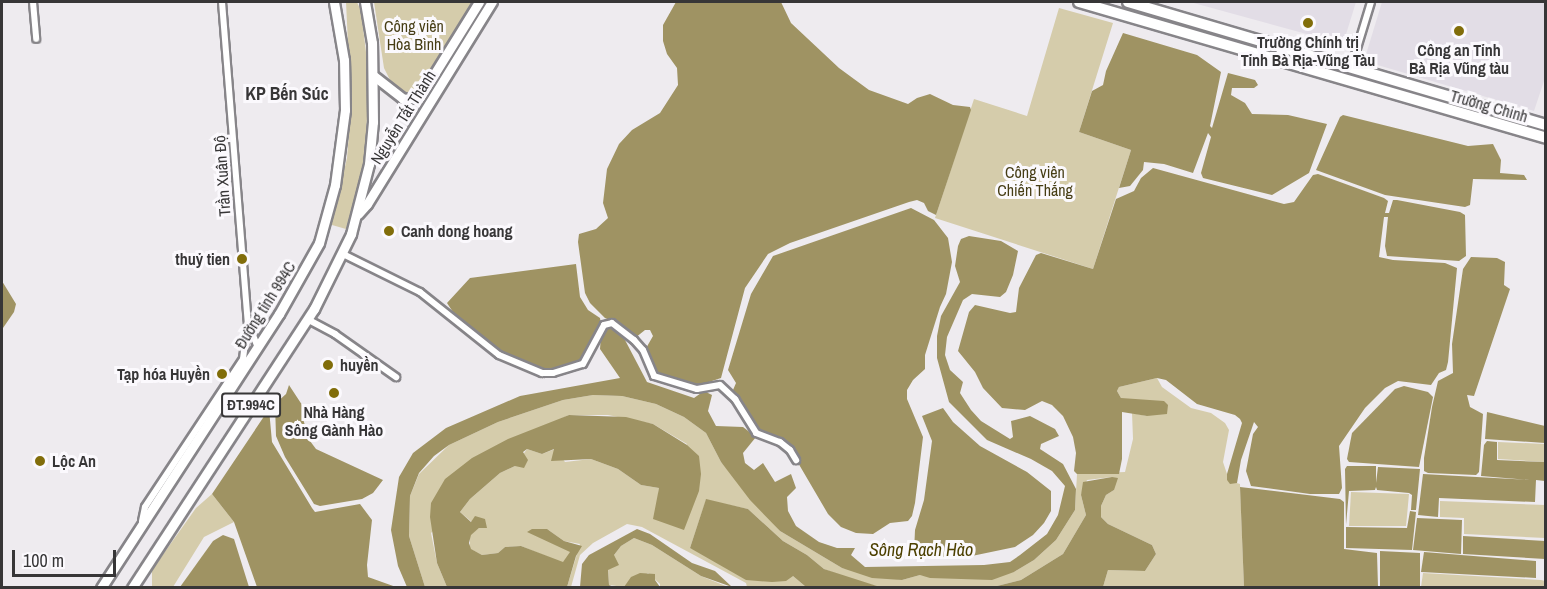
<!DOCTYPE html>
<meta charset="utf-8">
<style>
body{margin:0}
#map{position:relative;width:1547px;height:589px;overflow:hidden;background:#eeebef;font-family:"Archivo Narrow",sans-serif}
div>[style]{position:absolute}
.built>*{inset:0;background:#e2dde6}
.green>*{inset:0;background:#d5ccab}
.water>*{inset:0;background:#9f9363}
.roads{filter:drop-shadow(2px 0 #878589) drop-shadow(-2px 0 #878589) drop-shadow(0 2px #878589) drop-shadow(0 -2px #878589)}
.minor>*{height:6px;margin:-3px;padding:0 3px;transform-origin:3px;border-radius:3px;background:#fff}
.primary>*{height:9px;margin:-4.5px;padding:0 4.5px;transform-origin:4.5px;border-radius:4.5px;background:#fff}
.trunk>*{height:10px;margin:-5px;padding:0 5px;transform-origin:5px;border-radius:5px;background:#fff}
.dots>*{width:16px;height:16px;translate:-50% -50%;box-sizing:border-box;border:3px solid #fbf9fd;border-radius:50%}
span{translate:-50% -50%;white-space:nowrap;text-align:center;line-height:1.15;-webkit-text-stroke:6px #fbf9fd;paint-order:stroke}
.shield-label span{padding:2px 4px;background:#fbf9fd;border:2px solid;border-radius:4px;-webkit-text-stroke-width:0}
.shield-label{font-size:15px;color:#373637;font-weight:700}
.park-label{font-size:16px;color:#463d15}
.poi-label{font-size:16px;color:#373637;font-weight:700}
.left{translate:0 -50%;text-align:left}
.right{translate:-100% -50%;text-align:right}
.street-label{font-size:16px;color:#373637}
.neighbourhood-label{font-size:18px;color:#373637;font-weight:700}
.water-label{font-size:18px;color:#4d4000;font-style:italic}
.frame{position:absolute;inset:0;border:3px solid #373637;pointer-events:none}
.scale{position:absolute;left:12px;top:550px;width:104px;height:27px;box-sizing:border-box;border:3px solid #373637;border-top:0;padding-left:8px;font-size:18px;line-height:21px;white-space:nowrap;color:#373637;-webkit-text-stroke:4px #fbf9fd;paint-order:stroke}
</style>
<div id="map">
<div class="built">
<div style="clip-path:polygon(1190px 2px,1356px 2px,1343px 44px)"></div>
<div style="clip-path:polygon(1382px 2px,1545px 2px,1545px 78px,1534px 111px,1364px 61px)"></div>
</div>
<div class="green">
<div style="clip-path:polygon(346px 2px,357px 2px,361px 11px,366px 52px,368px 102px,364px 166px,346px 229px,332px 225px,332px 221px,347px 158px,351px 108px)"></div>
<div style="clip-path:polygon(374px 2px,473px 2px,431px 73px,414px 93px,407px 93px,393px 86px,384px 68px)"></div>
<div style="clip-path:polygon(1059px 8px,1113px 23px,1079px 132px,1131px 150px,1093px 269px,935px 218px,974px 99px,1027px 116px)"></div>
<div style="clip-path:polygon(1157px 378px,1162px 387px,1191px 408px,1211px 413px,1225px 423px,1229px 430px,1223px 462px,1227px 474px,1227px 480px,1240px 484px,1244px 587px,1103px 587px,1108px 570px,1145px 571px,1156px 554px,1152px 545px,1108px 524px,1101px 517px,1101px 506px,1106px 495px,1114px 490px,1112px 477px,1087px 480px,1081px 495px,1086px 515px,1063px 554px,1021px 580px,993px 587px,880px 587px,850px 579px,824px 569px,807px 555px,783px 541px,748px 509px,706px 500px,690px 548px,793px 576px,806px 587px,747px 587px,746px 583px,642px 527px,627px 524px,593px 543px,580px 555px,571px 587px,567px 587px,580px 544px,564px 541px,547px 529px,571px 552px,563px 563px,521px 546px,505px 547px,498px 553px,482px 555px,470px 549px,470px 535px,479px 528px,460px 512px,470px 499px,500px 473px,515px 466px,527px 449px,542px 454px,555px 449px,565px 462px,591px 459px,618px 469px,641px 485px,659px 488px,658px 497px,687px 444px,653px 424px,608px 415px,569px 415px,543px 427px,431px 533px,437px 563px,447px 587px,425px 587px,409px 536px,410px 496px,419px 474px,449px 445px,498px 422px,563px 400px,593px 395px,622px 396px,656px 404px,684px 417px,706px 433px,721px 462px,780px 531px,842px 568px,902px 580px,920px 575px,948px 577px,1014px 572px,1034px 560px,1056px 540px,1075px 510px,1077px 474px,1125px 472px,1133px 439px,1132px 413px,1147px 416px,1121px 398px,1117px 391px,1119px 387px)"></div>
<div style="clip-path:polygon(1498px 442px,1545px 444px,1545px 462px,1498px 459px)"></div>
<div style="clip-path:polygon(1351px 492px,1409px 494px,1406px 526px,1349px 526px)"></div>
<div style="clip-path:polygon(212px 494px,234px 522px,204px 537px,173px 587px,152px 587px,152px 570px,196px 508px)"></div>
<div style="clip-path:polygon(1440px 501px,1545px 505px,1545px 538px,1464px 534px,1464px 518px,1440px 517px)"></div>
<div style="clip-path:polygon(634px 538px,652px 545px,701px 576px,728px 587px,660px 587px,660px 584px,648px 573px,624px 587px,609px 585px,608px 569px,614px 555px,621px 546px)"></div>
<div style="clip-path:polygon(1423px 573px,1541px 580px,1545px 581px,1545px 587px,1421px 587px)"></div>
</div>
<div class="water">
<div style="clip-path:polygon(676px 2px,781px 2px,791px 23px,839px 68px,869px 90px,908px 104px,917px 98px,930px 94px,953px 105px,970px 107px,971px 110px,936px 215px,928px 211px,924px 203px,917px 200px,909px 202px,790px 243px,768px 254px,745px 288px,721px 378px,694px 387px,657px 375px,651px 367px,645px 350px,653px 336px,650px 330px,645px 330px,635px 338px,614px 322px,605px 318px,590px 303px,585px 293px,578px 242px,579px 234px,596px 229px,608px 218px,603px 203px,607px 169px,619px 144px,632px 130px,660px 113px,678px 85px,677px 68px,667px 54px,663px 41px,663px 25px)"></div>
<div style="clip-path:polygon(1123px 33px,1197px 55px,1221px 72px,1210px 126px,1212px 128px,1228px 73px,1255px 80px,1258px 85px,1254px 88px,1232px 88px,1231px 95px,1245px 103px,1252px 114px,1288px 115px,1327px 124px,1309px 173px,1272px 195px,1203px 178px,1201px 173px,1211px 137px,1208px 133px,1193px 173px,1164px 164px,1144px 162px,1143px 170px,1130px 186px,1119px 188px,1131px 150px,1079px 132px,1092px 91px,1103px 85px,1106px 71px)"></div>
<div style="clip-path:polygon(1343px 115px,1468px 146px,1493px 144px,1501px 160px,1500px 173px,1524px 175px,1527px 180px,1473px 179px,1470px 205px,1465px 207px,1385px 195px,1316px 170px,1340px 117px)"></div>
<div style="clip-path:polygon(1153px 168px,1284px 204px,1294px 202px,1313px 175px,1318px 174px,1384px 198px,1388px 201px,1385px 213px,1389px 213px,1393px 200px,1397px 200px,1460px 212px,1465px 215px,1466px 256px,1459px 261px,1387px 256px,1385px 246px,1388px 217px,1384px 217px,1379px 257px,1393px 260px,1445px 263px,1457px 268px,1448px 362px,1446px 370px,1439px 373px,1431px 385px,1398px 381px,1385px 388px,1365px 408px,1339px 446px,1342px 488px,1339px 494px,1310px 494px,1251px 486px,1246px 471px,1253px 434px,1258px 427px,1254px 422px,1241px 460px,1237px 483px,1230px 484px,1227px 480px,1227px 474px,1242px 423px,1240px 419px,1235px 415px,1197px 404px,1166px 380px,1157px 378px,1119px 387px,1117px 391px,1121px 398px,1164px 401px,1168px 405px,1167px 414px,1147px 416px,1122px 412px,1122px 459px,1119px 474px,1077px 474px,1074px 471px,1076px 453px,1073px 437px,1063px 416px,1052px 405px,1042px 401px,1025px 410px,1002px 408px,983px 388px,975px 372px,958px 351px,969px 312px,975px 305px,1010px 313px,1016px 312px,1019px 288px,1036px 255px,1041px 253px,1093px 269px,1116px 199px,1134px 191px,1141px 178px)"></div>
<div style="clip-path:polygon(911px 208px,934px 220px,948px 238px,952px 262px,946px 294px,940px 307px,925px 355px,925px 369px,913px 380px,907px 390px,907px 399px,923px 437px,915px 503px,912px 516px,908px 521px,890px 523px,873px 534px,856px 533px,841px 527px,828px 514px,787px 444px,759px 432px,735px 398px,733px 390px,736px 383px,728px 370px,751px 294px,773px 256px)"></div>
<div style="clip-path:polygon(969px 236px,1001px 241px,1018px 251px,1013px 275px,1006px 292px,1000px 297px,972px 294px,963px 300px,947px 337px,945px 355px,950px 370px,963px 382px,960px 393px,971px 410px,981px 421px,1010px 439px,1013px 437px,1011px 421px,1030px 416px,1055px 429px,1059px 436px,1041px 444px,1040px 449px,1063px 464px,1076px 489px,1075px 510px,1056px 540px,1034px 560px,1014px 572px,992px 580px,930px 578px,920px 575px,902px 580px,872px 578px,842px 568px,780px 531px,750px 500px,721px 462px,706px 433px,684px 417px,656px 404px,622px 396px,593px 395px,563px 400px,498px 422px,449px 445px,434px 456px,419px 473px,410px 496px,409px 536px,425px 587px,407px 587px,398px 566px,391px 530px,399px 477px,413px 453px,446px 428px,520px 396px,620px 378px,600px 349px,601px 336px,606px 327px,611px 327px,625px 340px,647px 382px,694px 398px,704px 391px,712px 395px,708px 411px,716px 426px,743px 427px,756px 437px,743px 453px,745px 463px,754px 470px,763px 463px,775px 482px,791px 474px,796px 488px,787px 497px,788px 511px,796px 526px,819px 542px,837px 548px,855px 548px,851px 555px,865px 567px,984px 565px,1010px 562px,1020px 555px,1047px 534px,1058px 515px,1065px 486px,1052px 471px,1031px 459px,987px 440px,949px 402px,937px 358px,937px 336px,941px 316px,960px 282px,955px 266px,958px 246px,961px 239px)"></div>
<div style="clip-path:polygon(1471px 257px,1497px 258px,1505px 262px,1504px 285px,1510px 289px,1474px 396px,1467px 395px,1470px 407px,1483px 414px,1479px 472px,1476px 475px,1428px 473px,1424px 471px,1424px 458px,1432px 407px,1438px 381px,1453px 373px,1452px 344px,1463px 269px)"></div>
<div style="clip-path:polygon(576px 264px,580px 297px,588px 310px,600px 318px,601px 324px,581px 361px,553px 370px,544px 371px,492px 347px,453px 312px,447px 303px,470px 278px)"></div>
<div style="clip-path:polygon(2px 281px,16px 304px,14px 312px,3px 328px,2px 354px)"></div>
<div style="clip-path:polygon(289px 385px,308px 414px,303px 419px,310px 441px,316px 449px,383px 480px,373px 493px,362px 499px,320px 506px,314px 504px,285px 457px,276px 436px,275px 404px,286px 394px)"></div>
<div style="clip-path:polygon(1404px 386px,1428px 392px,1433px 397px,1419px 467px,1349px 462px,1347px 459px,1352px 433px,1395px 389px)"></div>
<div style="clip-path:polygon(943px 408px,953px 422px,980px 446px,1027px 472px,1051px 491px,1051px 511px,1044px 523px,1033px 535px,1015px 547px,967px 557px,928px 557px,914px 552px,915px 530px,924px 500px,932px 441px,922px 416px)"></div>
<div style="clip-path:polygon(269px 409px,272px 442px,312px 508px,315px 512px,360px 504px,372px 520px,367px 565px,368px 577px,396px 587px,257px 587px,234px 522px,212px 494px)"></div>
<div style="clip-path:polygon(1487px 412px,1545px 426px,1545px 443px,1485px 439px)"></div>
<div style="clip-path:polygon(569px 415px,626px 417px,653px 424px,687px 445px,699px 456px,701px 474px,699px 491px,684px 530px,653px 519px,659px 488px,641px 485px,618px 469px,591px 459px,551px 461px,554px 449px,542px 454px,527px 449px,523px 452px,528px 460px,524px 468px,515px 466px,500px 473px,470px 499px,460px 512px,471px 522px,475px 516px,485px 519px,487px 528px,479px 528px,471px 535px,469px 543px,471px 549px,482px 555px,498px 553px,505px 547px,521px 546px,563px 562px,570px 552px,527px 532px,532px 529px,547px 529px,564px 541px,582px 546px,576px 556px,567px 587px,447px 587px,437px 563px,430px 517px,431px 503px,445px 479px,472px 458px,508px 439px)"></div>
<div style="clip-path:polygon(1487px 441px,1497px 442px,1497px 460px,1545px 462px,1545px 481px,1536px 480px,1535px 502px,1439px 498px,1438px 517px,1418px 515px,1423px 474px,1530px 480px,1481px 476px,1484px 445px)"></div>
<div style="clip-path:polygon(1347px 466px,1376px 466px,1376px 483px,1378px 467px,1420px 469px,1416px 510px,1411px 510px,1412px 495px,1409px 493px,1377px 490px,1376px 487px,1375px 490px,1349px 491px,1346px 525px,1345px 469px)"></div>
<div style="clip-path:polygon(1112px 477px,1118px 478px,1114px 490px,1106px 495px,1101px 506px,1101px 517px,1108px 524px,1152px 545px,1156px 554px,1145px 571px,1108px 570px,1103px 587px,993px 587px,1021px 580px,1063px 554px,1086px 515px,1081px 495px,1083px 482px)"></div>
<div style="clip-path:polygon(1240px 487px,1340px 499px,1344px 502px,1344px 549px,1377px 553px,1378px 587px,1244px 587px)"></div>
<div style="clip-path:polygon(706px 499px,748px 509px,783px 541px,807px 555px,824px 569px,880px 587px,806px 587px,793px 576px,786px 581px,772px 582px,746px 580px,690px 548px)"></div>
<div style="clip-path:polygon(1410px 511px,1416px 512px,1412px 550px,1346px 548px,1346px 527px,1407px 528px)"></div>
<div style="clip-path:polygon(1417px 518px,1462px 520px,1461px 554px,1413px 550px)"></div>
<div style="clip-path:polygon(637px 529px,650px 534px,692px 563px,715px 571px,732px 587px,701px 576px,652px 545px,634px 538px,621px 546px,614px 555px,619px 565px,608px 570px,609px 585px,614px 587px,580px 587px,582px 564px,589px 555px)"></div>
<div style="clip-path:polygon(223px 535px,234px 539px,249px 587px,180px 587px,213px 541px)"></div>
<div style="clip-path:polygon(1463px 536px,1545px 541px,1545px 559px,1463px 554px)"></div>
<div style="clip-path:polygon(1380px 551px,1420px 553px,1420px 587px,1380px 587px)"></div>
<div style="clip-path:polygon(1424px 552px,1536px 561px,1536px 578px,1421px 572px)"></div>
<div style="clip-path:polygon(640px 573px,655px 574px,655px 580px,660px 587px,624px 587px,631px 577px)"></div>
</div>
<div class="roads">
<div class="minor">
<div style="left:33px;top:2px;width:37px;rotate:85deg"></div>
<div style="left:222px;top:2px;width:321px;rotate:85.4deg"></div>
<div style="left:248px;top:322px;width:26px;rotate:69deg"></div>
<div style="left:1351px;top:68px;width:69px;rotate:-73.1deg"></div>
<div style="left:343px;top:254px;width:86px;rotate:26.3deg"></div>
<div style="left:420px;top:292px;width:101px;rotate:38.6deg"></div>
<div style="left:499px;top:355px;width:47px;rotate:22.7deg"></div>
<div style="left:542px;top:373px;width:11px"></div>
<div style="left:553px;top:373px;width:31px;rotate:-17deg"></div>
<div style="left:583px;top:364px;width:44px;rotate:-61.7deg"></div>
<div style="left:604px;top:325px;width:8px;rotate:-14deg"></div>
<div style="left:612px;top:323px;width:28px;rotate:38deg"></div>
<div style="left:634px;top:340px;width:13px;rotate:48deg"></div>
<div style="left:643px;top:350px;width:28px;rotate:67deg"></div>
<div style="left:654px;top:376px;width:45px;rotate:16.8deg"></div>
<div style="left:697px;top:389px;width:23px;rotate:-10deg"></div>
<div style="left:720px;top:385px;width:21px;rotate:43deg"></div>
<div style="left:735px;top:399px;width:40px;rotate:58deg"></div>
<div style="left:756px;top:433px;width:26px;rotate:21deg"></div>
<div style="left:780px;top:442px;width:13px;rotate:39deg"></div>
<div style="left:790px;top:450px;width:12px;rotate:59deg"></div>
<div style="left:307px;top:319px;width:32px;rotate:28deg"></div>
<div style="left:335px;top:334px;width:75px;rotate:35.2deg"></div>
<div style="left:142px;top:521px;width:14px;rotate:-78deg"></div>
<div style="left:145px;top:507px;width:178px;rotate:-56.5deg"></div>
<div style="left:243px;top:359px;width:32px;rotate:-83deg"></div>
</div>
<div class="primary">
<div style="left:374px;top:76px;width:37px;rotate:38deg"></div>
<div style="left:403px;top:99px;width:17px;rotate:-7deg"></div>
<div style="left:420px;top:97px;width:112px;rotate:-58.2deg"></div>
<div style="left:358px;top:214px;width:13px;rotate:-48deg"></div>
<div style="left:367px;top:204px;width:238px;rotate:-58.3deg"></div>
<div style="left:101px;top:588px;width:327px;rotate:-57deg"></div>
<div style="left:279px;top:314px;width:81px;rotate:-60.6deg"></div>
<div style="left:319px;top:243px;width:60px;rotate:-74.6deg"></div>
<div style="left:335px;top:185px;width:76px;rotate:-82.4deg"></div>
<div style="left:345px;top:110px;width:50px;rotate:-91.1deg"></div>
<div style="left:344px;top:60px;width:59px;rotate:-99.8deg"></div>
<div style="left:132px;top:588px;width:333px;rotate:-56.9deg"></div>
<div style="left:314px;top:309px;width:84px;rotate:-63.7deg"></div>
<div style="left:351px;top:234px;width:72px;rotate:-75.6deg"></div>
<div style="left:369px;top:164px;width:42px;rotate:-84.6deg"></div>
<div style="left:373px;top:122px;width:79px;rotate:-90.7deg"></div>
<div style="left:372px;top:43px;width:42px;rotate:-99.7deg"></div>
</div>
<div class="trunk">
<div style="left:1079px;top:2px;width:486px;rotate:16.2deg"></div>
<div style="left:1128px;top:2px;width:436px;rotate:16.4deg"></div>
</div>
</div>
<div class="dots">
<div style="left:1308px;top:23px;background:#816d0a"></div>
<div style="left:1459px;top:31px;background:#816d0a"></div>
<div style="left:389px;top:231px;background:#816d0a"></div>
<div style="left:242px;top:259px;background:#816d0a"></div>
<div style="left:328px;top:365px;background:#816d0a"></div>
<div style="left:222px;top:374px;background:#816d0a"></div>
<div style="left:334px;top:393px;background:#816d0a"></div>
<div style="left:40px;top:461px;background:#816d0a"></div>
</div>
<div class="shield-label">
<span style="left:251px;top:405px">ĐT.994C</span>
</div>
<div class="park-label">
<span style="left:414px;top:35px">Công viên<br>Hòa Bình</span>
<span style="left:1035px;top:181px">Công viên<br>Chiến Thắng</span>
</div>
<div class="poi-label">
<span style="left:1308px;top:51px">Trường Chính trị<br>Tỉnh Bà Rịa-Vũng Tàu</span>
<span style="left:1459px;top:59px">Công an Tỉnh<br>Bà Rịa Vũng tàu</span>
<span class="left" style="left:401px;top:231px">Canh dong hoang</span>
<span class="right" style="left:230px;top:259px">thuỷ tien</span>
<span class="left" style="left:340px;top:365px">huyền</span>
<span class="right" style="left:210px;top:374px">Tạp hóa Huyền</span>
<span style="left:334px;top:421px">Nhà Hàng<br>Sông Gành Hào</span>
<span class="left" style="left:52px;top:461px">Lộc An</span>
</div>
<div class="street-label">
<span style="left:1489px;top:106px;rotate:16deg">Trường Chinh</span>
<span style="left:403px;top:117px;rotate:-58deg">Nguyễn Tất Thành</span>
<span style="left:222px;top:176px;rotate:-94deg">Trần Xuân Độ</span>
<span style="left:265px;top:305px;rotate:-58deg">Đường tỉnh 994C</span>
</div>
<div class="neighbourhood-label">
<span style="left:287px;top:94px">KP Bến Súc</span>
</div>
<div class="water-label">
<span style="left:921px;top:550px">Sông Rạch Hào</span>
</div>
<div class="frame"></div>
<div class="scale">100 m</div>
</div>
